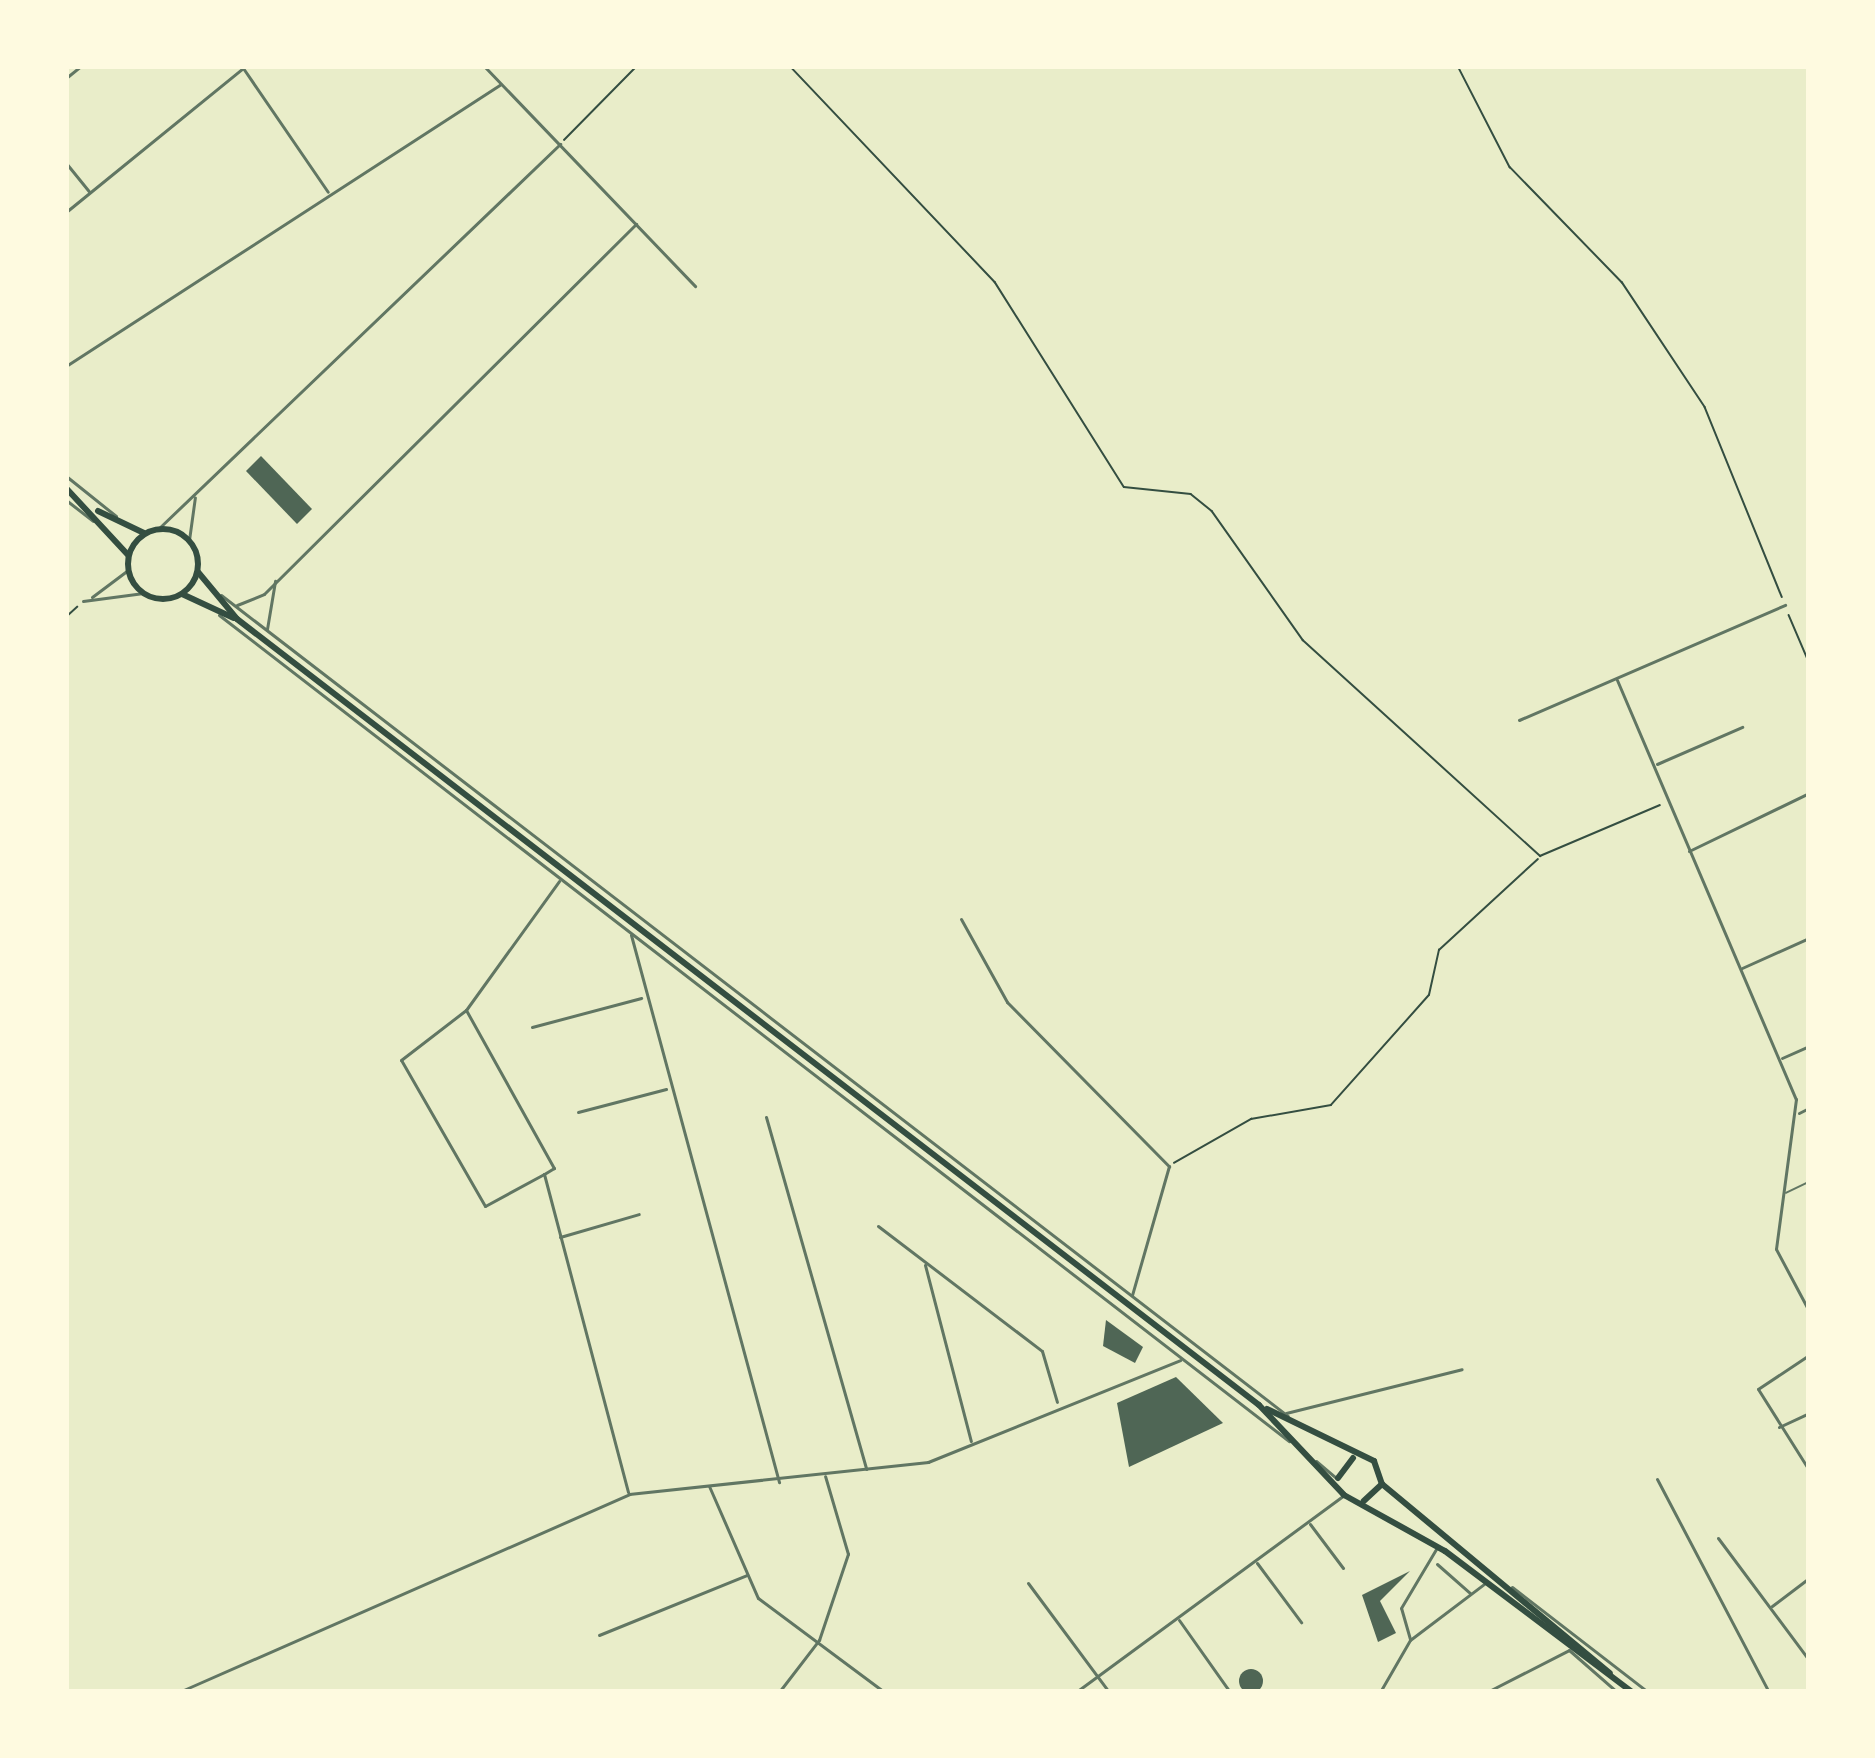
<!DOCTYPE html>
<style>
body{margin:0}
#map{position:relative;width:1875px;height:1758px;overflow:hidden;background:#e9edc9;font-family:Commissioner,sans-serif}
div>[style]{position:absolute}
.building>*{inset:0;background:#4f6655}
.round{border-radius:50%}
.path>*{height:1.5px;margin:-0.75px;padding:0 0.75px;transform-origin:0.75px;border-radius:0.75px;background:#344e41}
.service>*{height:1.5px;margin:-0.75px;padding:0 0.75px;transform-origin:0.75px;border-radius:0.75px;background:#617663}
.minor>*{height:3px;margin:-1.5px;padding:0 1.5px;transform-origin:1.5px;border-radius:1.5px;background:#617663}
.primary>*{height:6px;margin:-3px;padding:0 3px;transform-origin:3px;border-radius:3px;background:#344e41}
.primary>.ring{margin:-3px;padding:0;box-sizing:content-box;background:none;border:6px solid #344e41;border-radius:50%}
span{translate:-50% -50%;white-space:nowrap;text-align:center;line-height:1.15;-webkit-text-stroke:12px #fefae0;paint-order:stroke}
.frame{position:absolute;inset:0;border:69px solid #fefae0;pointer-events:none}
</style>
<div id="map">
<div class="building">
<div style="clip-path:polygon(261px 456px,312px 509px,297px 524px,246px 471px)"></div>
<div style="clip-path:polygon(1106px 1320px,1143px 1347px,1135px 1363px,1103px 1346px)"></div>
<div style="clip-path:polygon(1176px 1377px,1223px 1423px,1129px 1467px,1117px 1403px)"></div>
<div style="clip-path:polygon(1410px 1571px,1380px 1601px,1396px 1633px,1378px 1642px,1362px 1595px)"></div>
<div class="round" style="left:1239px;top:1669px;width:24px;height:24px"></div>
</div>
<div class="path">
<div style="left:790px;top:66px;width:298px;rotate:46.5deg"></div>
<div style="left:995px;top:282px;width:242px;rotate:57.8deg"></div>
<div style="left:1124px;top:487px;width:67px;rotate:6deg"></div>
<div style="left:1191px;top:494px;width:27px;rotate:39deg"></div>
<div style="left:1212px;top:511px;width:158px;rotate:54.8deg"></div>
<div style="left:1303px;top:640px;width:321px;rotate:42.3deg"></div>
<div style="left:1540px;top:856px;width:130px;rotate:-23deg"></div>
<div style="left:1458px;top:66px;width:114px;rotate:62.8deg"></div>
<div style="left:1510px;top:167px;width:161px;rotate:45.8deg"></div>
<div style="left:1622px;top:282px;width:150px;rotate:56.4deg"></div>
<div style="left:1705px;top:407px;width:205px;rotate:67.9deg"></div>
<div style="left:564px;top:140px;width:104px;rotate:-45.4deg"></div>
<div style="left:1789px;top:615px;width:51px;rotate:66.9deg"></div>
<div style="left:66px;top:617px;width:15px;rotate:-42deg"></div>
<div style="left:1174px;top:1163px;width:89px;rotate:-29.7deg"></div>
<div style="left:1251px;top:1119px;width:81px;rotate:-9.9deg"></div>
<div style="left:1331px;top:1105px;width:147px;rotate:-48.3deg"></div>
<div style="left:1429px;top:995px;width:46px;rotate:-77.5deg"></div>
<div style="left:1439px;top:950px;width:134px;rotate:-42.6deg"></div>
</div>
<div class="service">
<div style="left:1786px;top:1193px;width:25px;rotate:-26deg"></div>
</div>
<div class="minor">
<div style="left:484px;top:66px;width:305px;rotate:46.2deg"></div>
<div style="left:66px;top:78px;width:19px;rotate:-39deg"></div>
<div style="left:66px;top:163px;width:36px;rotate:51deg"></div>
<div style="left:66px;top:212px;width:228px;rotate:-39.1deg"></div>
<div style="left:243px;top:68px;width:150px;rotate:55.6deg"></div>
<div style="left:66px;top:366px;width:518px;rotate:-32.95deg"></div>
<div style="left:66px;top:476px;width:64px;rotate:38.7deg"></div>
<div style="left:66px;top:500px;width:34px;rotate:38deg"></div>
<div style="left:158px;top:529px;width:557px;rotate:-43.76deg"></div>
<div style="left:189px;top:540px;width:43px;rotate:-82.1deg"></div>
<div style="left:221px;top:595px;width:1346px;rotate:37.58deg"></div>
<div style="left:92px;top:597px;width:45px;rotate:-36.9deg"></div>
<div style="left:83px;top:601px;width:61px;rotate:-7.6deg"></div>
<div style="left:237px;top:605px;width:29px;rotate:-22deg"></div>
<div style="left:264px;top:594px;width:525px;rotate:-44.85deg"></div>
<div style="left:219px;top:615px;width:1352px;rotate:37.67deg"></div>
<div style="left:267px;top:629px;width:49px;rotate:-80.5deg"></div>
<div style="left:1617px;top:680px;width:456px;rotate:66.9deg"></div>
<div style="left:1796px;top:1099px;width:151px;rotate:97.6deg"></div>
<div style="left:1776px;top:1249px;width:70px;rotate:62deg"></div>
<div style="left:1519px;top:720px;width:290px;rotate:-23.4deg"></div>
<div style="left:1657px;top:764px;width:93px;rotate:-23.5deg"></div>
<div style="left:1689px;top:851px;width:133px;rotate:-25.8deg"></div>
<div style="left:961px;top:919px;width:95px;rotate:61deg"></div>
<div style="left:1007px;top:1002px;width:231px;rotate:45.4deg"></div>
<div style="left:1169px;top:1166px;width:134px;rotate:106deg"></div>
<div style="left:631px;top:935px;width:567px;rotate:74.86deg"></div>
<div style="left:1742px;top:968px;width:73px;rotate:-24.1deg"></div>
<div style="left:466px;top:1010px;width:181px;rotate:60.9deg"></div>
<div style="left:554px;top:1168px;width:12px;rotate:149deg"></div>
<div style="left:544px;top:1174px;width:329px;rotate:75.2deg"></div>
<div style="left:532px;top:1027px;width:113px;rotate:-14.9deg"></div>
<div style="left:1782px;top:1058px;width:30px;rotate:-24deg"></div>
<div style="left:578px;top:1112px;width:91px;rotate:-14.6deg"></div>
<div style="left:1799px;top:1113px;width:11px;rotate:-27deg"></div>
<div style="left:766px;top:1117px;width:366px;rotate:74.1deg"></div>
<div style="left:544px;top:1174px;width:67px;rotate:151.5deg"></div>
<div style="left:485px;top:1206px;width:168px;rotate:-119.9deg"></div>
<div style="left:401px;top:1060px;width:82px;rotate:-37.6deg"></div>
<div style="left:466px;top:1010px;width:159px;rotate:-54.2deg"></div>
<div style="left:878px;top:1226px;width:206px;rotate:37.3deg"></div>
<div style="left:1042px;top:1351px;width:53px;rotate:73.6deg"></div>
<div style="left:560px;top:1237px;width:82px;rotate:-16.2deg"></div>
<div style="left:925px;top:1265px;width:182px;rotate:75.4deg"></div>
<div style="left:1809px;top:1355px;width:61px;rotate:146.3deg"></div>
<div style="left:1758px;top:1389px;width:96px;rotate:57.8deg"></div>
<div style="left:1286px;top:1413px;width:181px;rotate:-14deg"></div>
<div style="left:1779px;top:1427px;width:33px;rotate:-25deg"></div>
<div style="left:1316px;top:1461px;width:25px;rotate:40deg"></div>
<div style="left:1657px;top:1479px;width:241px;rotate:62.3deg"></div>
<div style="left:709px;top:1486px;width:122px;rotate:66.4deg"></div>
<div style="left:758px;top:1598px;width:157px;rotate:36.7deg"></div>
<div style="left:1310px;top:1524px;width:55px;rotate:53.1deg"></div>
<div style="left:1718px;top:1538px;width:152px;rotate:53.3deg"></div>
<div style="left:1257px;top:1563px;width:74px;rotate:53.3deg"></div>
<div style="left:1437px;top:1564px;width:44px;rotate:41.3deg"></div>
<div style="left:1028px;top:1583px;width:136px;rotate:53.4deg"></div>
<div style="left:1512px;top:1587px;width:172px;rotate:37.7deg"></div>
<div style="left:1772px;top:1606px;width:46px;rotate:-37.1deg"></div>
<div style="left:1179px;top:1620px;width:88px;rotate:54.7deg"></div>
<div style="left:599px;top:1635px;width:160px;rotate:-22.1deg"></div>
<div style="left:1410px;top:1639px;width:32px;rotate:-106deg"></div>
<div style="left:1401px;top:1608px;width:69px;rotate:-59.3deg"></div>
<div style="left:179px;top:1692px;width:492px;rotate:-23.7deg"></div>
<div style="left:629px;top:1494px;width:301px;rotate:-6.1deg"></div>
<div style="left:928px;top:1462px;width:272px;rotate:-22deg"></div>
<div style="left:779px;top:1692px;width:66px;rotate:-52.4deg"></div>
<div style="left:819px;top:1640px;width:91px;rotate:-71.4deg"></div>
<div style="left:848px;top:1554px;width:81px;rotate:-106.4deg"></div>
<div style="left:1076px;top:1692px;width:331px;rotate:-36.3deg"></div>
<div style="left:1380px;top:1692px;width:60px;rotate:-60deg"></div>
<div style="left:1410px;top:1640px;width:93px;rotate:-37.1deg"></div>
<div style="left:1487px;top:1692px;width:92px;rotate:-27.1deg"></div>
<div style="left:1569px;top:1650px;width:64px;rotate:41.2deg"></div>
</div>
<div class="primary">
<div style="left:66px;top:488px;width:91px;rotate:47.2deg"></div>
<div style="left:98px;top:511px;width:51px;rotate:25.6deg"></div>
<div class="ring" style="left:128px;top:529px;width:64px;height:64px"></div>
<div style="left:198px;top:572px;width:61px;rotate:50.3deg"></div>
<div style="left:237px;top:619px;width:1289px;rotate:37.56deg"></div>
<div style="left:1259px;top:1405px;width:124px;rotate:46.6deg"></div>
<div style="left:1344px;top:1495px;width:115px;rotate:29deg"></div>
<div style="left:1445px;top:1551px;width:234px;rotate:37deg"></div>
<div style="left:182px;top:594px;width:57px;rotate:24.8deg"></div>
<div style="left:1267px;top:1409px;width:119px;rotate:25.9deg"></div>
<div style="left:1374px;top:1461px;width:24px;rotate:71deg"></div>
<div style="left:1382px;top:1484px;width:25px;rotate:137deg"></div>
<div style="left:1338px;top:1478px;width:25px;rotate:-53deg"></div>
<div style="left:1382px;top:1484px;width:296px;rotate:39.7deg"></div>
</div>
<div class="frame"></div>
</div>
